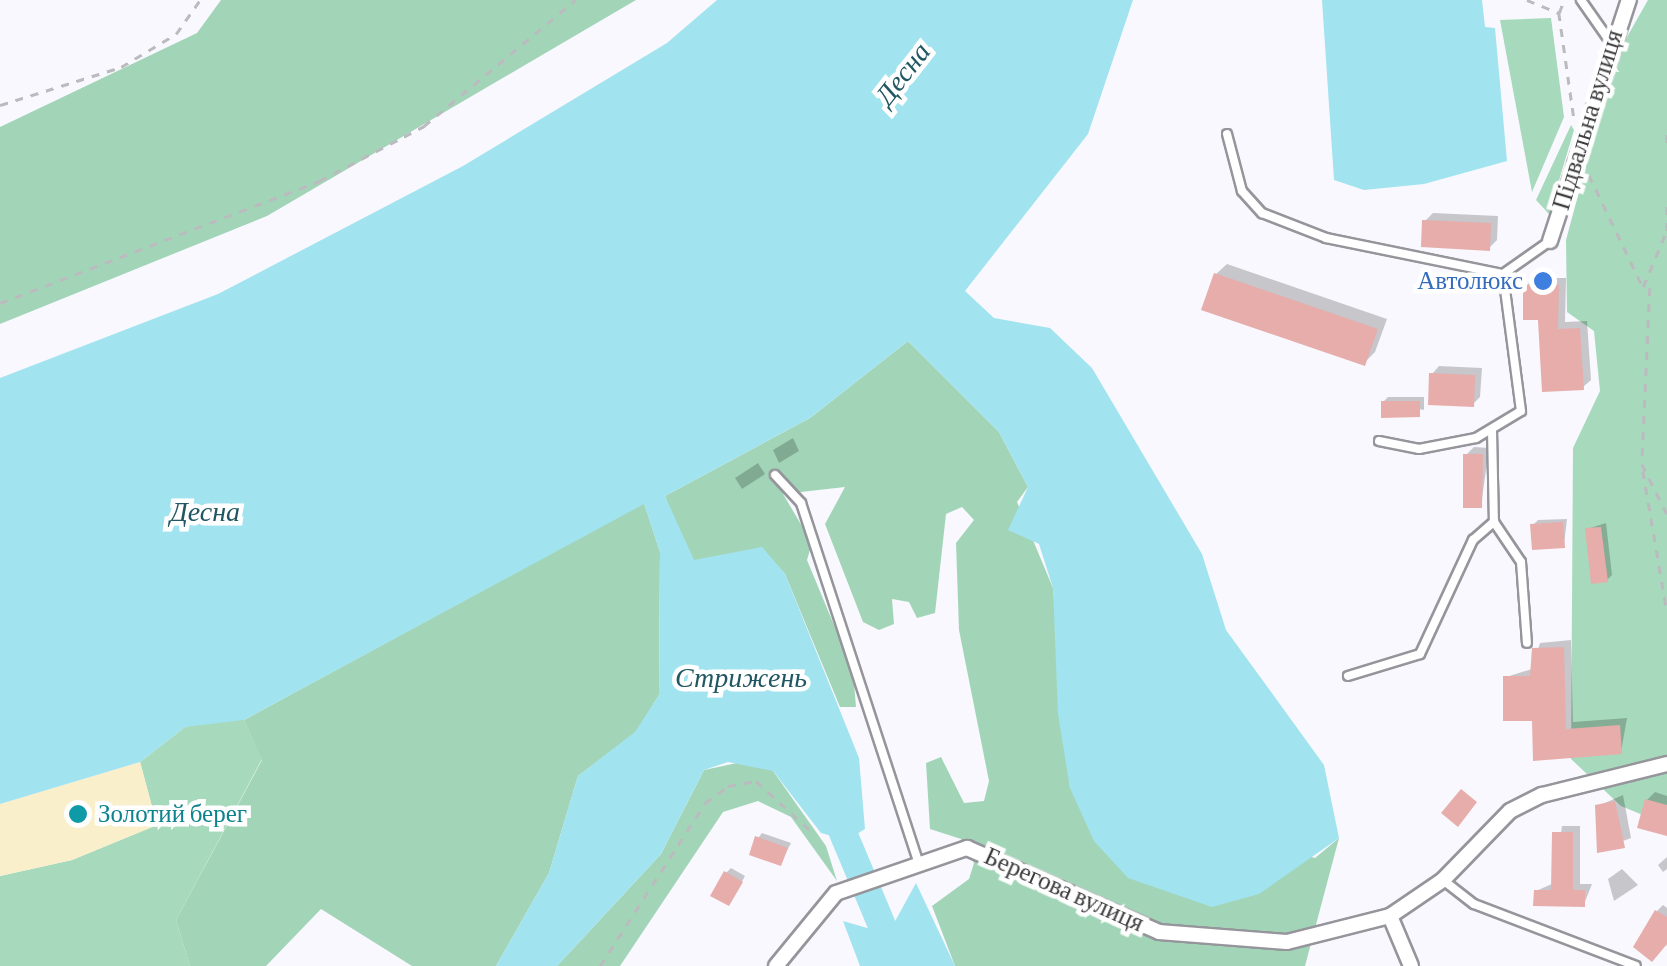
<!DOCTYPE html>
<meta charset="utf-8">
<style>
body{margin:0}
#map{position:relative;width:1667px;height:966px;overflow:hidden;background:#f8f8fe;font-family:"Crimson Pro",serif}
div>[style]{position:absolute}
.green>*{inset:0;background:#a7d9bc}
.forest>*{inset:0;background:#a2d5b8}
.sand>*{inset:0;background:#f9efca}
.water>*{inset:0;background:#a2e3f0}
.shadow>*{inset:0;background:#0003}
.river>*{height:28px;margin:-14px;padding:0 14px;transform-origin:14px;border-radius:14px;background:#a2e3f0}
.building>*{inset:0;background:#e6adab}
.path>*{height:2.5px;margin-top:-1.25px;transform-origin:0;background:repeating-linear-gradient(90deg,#bbbbbf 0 8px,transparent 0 16px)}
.roads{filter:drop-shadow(2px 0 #95959b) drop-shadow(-2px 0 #95959b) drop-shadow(0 2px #95959b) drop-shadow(0 -2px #95959b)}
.lane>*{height:8px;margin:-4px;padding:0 4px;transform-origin:4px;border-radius:4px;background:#fff}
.street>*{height:14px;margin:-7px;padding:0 7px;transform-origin:7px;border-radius:7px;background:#fff}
.dots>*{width:28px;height:28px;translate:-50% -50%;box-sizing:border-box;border:5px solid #fff;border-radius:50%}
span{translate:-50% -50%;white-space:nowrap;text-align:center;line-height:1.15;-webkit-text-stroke:9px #fff;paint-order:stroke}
.street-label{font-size:25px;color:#3c3c3e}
.shop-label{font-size:25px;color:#366cbe}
.right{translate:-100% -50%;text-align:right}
.culture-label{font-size:25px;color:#0d838f}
.left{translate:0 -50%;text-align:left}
.water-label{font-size:28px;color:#215762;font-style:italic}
</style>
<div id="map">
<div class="green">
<div style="clip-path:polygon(1648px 0,1667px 0,1667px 825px,1621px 806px,1571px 759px,1573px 448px,1600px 391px,1594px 331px,1567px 312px,1566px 240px,1615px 58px)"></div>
<div style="clip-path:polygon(1551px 18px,1564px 117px,1532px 192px,1500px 20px)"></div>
<div style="clip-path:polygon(1571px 125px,1574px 130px,1549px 214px,1536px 200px)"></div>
<div style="clip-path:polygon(216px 719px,244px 720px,262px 759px,176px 920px,190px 966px,0 966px,0 876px,72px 860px,157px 825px,140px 762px,185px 727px)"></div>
</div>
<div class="forest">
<div style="clip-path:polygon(221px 0,636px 0,267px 216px,0 324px,0 127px,197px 33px)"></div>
<div style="clip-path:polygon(908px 341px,999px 432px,1028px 487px,1017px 502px,1053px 588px,1070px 788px,1315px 858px,1339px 838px,1305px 966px,955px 966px,932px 906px,969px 879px,974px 863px,961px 839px,930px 829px,926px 763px,941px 757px,964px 803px,984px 801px,989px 781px,959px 630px,956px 543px,974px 520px,962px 507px,946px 514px,935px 613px,917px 618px,909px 602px,892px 599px,894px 624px,879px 630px,863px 622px,825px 524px,845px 487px,783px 494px,812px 543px,807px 560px,853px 671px,856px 707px,840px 707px,785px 574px,762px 548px,694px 561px,684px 545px,665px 496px,810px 418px)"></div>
<div style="clip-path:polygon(644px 503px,660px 552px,659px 695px,636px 732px,578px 776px,549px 873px,496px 966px,412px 966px,321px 909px,266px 966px,190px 966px,176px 920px,262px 760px,244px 720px)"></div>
<div style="clip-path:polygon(751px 760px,773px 771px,826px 846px,837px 881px,791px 817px,758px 801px,723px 812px,620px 966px,557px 966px,661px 854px,704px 770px)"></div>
</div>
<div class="sand">
<div style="clip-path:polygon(140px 762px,157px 825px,72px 860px,0 876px,0 804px)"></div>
</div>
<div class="water">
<div style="clip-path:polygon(717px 0,1133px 0,1088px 134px,965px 291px,994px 318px,1050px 328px,1092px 368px,1202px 554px,1226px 630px,1324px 765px,1339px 838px,1259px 894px,1212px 907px,1128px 878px,1094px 841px,1070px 788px,1058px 714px,1053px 588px,1039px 544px,1008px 530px,1028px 487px,999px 432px,908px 341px,810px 418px,665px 496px,694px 560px,762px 547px,785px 574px,859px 758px,865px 829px,847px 840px,821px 833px,773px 771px,728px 762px,704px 770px,661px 854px,557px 966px,496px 966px,549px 873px,578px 776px,635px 732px,659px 695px,660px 552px,644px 504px,244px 720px,185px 727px,140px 762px,0 804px,0 378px,218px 294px,463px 166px,667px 43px)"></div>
<div style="clip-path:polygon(1322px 0,1482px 0,1485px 27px,1495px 28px,1507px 161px,1424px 184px,1364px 190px,1334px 180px)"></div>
<div style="clip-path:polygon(916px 883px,955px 966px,860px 966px,843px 921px,888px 934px)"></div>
</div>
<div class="shadow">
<div style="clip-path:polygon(1433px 213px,1498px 216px,1497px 240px,1489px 248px,1425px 221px)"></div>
<div style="clip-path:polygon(1227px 264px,1387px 319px,1375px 352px,1364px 363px,1216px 274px)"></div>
<div style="clip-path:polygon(1534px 278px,1566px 278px,1565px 322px,1587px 321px,1591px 380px,1583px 387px,1526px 286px)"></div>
<div style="clip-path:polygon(1439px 366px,1482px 368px,1480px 397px,1473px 404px,1432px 374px)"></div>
<div style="clip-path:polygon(1388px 397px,1424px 397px,1424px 410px,1383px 402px)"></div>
<div style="clip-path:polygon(793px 438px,799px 451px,779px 463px,773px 450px)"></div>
<div style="clip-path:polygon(1474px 447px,1489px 448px,1481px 506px,1466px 455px)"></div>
<div style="clip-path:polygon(758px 463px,765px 474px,742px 489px,735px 478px)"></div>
<div style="clip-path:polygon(1567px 519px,1564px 545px,1533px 525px,1538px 520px)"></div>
<div style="clip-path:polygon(1606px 523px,1612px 575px,1607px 580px,1587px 529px)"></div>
<div style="clip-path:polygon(1571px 640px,1573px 722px,1627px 718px,1621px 752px,1534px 719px,1506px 677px,1532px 669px,1540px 643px)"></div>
<div style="clip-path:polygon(1655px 792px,1667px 796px,1667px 833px,1647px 800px)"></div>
<div style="clip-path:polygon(1623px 795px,1631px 838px,1599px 850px,1598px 806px)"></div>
<div style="clip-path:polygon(1562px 826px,1580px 826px,1580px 884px,1592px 884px,1584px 904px,1536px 891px,1554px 883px)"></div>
<div style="clip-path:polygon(762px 833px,791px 843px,780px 864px,758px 838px)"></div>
<div style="clip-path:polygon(1667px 857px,1667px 869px,1663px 872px,1658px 865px)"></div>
<div style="clip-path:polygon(731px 868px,745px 876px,733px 898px,726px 873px)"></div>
<div style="clip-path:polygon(1622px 869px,1638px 885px,1614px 901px,1608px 879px)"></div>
<div style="clip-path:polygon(1663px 905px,1667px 908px,1667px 947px,1657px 911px)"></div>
</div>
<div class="river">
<div style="left:833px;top:809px;width:170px;rotate:67.2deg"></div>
</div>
<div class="building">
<div style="clip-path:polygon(1422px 220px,1491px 223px,1490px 251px,1421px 247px)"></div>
<div style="clip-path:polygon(1214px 273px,1378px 329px,1365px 366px,1201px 310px)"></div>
<div style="clip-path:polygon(1523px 285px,1559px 285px,1558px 329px,1580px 328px,1584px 390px,1542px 392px,1538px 320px,1523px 320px)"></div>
<div style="clip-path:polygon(1429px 373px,1475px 375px,1474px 407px,1428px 405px)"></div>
<div style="clip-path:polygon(1381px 401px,1420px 401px,1420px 417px,1381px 418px)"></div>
<div style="clip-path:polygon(1463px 454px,1483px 454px,1482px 508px,1463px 508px)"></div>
<div style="clip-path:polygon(1563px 522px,1565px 548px,1532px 550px,1530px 524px)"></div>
<div style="clip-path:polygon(1601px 527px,1608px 582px,1591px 584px,1585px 528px)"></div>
<div style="clip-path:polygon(1564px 647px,1566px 729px,1620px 725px,1622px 754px,1533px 761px,1532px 721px,1503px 721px,1503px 676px,1530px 676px,1532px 648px)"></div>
<div style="clip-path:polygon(1461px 789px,1477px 802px,1458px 827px,1441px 813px)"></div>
<div style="clip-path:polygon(1645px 799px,1667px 805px,1667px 836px,1637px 828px)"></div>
<div style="clip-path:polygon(1615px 801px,1625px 848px,1597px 853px,1595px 805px)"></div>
<div style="clip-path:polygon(1552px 832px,1573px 832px,1573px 890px,1585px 890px,1585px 907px,1533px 906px,1534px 890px,1551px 890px)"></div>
<div style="clip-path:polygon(755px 836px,788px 848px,781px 866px,749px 855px)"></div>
<div style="clip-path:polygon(724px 871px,743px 882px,729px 906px,710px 896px)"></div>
<div style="clip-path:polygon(1655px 910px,1667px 917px,1667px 944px,1652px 962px,1633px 947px)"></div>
</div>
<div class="path">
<div style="left:1527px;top:0;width:35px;rotate:22deg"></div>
<div style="left:1559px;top:13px;width:107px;rotate:81.9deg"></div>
<div style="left:1559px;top:13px;width:14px;rotate:-69deg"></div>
<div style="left:0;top:105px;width:127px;rotate:-17.4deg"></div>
<div style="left:121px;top:67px;width:64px;rotate:-31deg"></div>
<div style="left:176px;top:34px;width:42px;rotate:-54.8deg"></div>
<div style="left:1667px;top:135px;width:9px;rotate:90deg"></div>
<div style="left:1589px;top:175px;width:124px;rotate:64.3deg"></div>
<div style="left:1643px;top:287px;width:62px;rotate:-67.2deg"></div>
<div style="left:1667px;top:207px;width:29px;rotate:90deg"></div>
<div style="left:1650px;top:288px;width:176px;rotate:92.6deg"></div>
<div style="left:1642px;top:464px;width:56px;rotate:63.4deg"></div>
<div style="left:0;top:303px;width:342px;rotate:-20.9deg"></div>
<div style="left:319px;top:181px;width:119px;rotate:-27.6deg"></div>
<div style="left:424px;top:126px;width:197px;rotate:-39.8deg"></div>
<div style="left:1643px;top:471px;width:143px;rotate:80.3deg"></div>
<div style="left:600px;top:966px;width:194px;rotate:-57.2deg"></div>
<div style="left:705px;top:803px;width:29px;rotate:-36deg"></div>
<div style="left:728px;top:786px;width:28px;rotate:-10deg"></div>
<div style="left:756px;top:781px;width:76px;rotate:42.3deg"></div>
</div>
<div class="roads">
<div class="lane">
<div style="left:1581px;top:0;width:49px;rotate:55deg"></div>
<div style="left:1227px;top:134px;width:59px;rotate:75.3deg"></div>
<div style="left:1242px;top:191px;width:30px;rotate:48deg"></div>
<div style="left:1262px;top:213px;width:69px;rotate:21.3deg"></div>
<div style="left:1326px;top:238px;width:181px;rotate:11.5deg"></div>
<div style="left:1503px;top:274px;width:57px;rotate:-35.1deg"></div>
<div style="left:1492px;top:430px;width:92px;rotate:88.8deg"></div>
<div style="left:1494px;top:522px;width:48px;rotate:56deg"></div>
<div style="left:1521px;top:562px;width:81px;rotate:85.8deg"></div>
<div style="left:1379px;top:441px;width:41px;rotate:11.3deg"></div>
<div style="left:1419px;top:449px;width:58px;rotate:-10.9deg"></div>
<div style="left:1476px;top:438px;width:52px;rotate:-31deg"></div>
<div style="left:1521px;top:411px;width:138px;rotate:-97.5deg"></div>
<div style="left:775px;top:475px;width:38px;rotate:47deg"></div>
<div style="left:801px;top:503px;width:377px;rotate:71.9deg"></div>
<div style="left:1348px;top:676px;width:75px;rotate:-17deg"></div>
<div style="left:1420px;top:654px;width:126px;rotate:-65.1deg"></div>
<div style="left:1473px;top:540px;width:28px;rotate:-41deg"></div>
<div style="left:1443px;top:880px;width:39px;rotate:38deg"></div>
<div style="left:1474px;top:904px;width:173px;rotate:20.9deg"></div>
</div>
<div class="street">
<div style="left:1550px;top:241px;width:254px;rotate:-71.9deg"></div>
<div style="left:1390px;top:916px;width:54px;rotate:67.2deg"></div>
<div style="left:776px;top:966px;width:94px;rotate:-50.6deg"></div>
<div style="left:836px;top:893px;width:139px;rotate:-19deg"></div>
<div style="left:967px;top:848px;width:210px;rotate:23.6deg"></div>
<div style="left:1159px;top:932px;width:128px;rotate:4.5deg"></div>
<div style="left:1287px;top:942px;width:106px;rotate:-14.2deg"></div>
<div style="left:1390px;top:916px;width:64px;rotate:-34.2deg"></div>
<div style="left:1443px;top:880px;width:96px;rotate:-45.8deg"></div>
<div style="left:1510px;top:811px;width:36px;rotate:-27deg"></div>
<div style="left:1542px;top:795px;width:129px;rotate:-13.9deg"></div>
</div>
</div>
<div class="dots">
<div style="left:1543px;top:281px;background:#3f7fe0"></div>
<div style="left:78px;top:814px;background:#0f9aa8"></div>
</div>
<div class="street-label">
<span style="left:1588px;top:120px;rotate:-73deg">Підвальна вулиця</span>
<span style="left:1064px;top:890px;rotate:24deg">Берегова вулиця</span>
</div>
<div class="shop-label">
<span class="right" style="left:1523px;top:281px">Автолюкс</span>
</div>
<div class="culture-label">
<span class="left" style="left:98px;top:814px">Золотий берег</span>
</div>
<div class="water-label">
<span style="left:903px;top:74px;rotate:-52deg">Десна</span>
<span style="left:205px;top:512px">Десна</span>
<span style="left:741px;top:678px">Стрижень</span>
</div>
</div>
